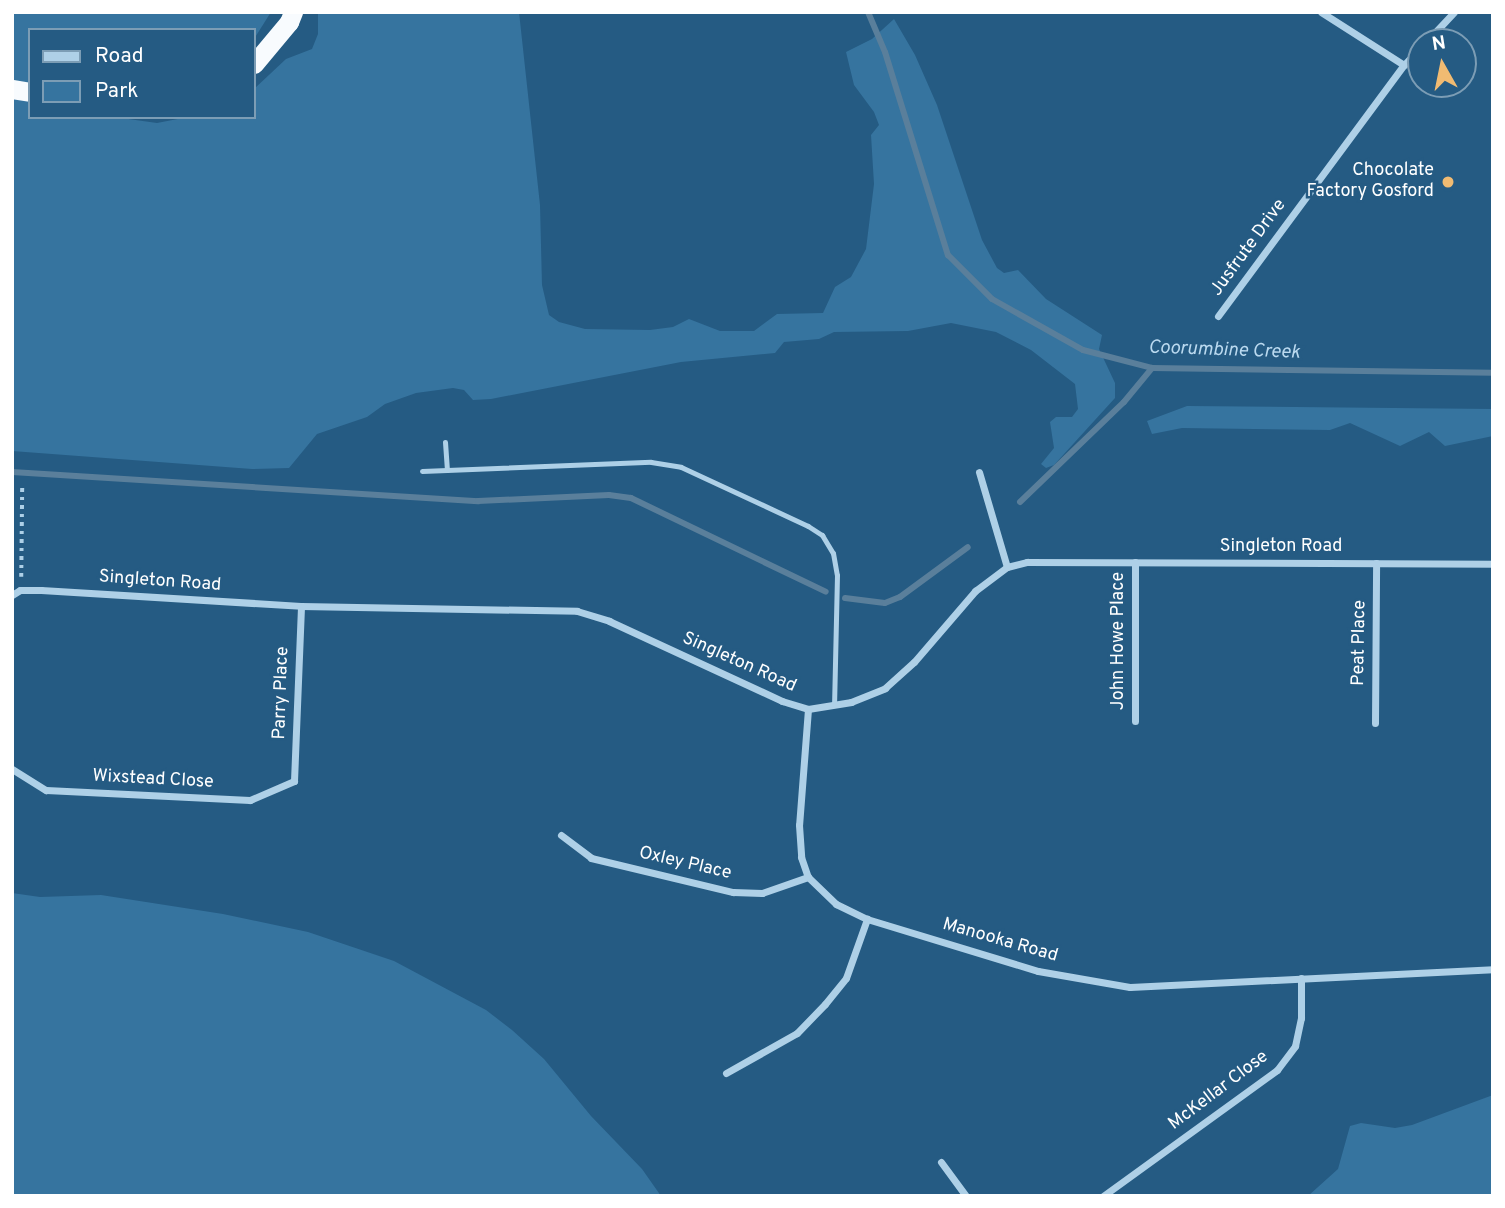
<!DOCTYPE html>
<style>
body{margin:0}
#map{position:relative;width:1505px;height:1208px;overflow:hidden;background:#255b83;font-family:Overpass,sans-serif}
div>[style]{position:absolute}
.green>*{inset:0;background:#36749f}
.stream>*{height:6px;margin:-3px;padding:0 3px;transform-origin:3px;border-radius:3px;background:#5a7f9b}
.path>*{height:3.5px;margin-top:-1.75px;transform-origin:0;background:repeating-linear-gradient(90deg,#aed0e7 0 3.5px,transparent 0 8.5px)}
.service>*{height:5px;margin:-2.5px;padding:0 2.5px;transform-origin:2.5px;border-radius:2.5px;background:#aed0e7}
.minor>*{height:7px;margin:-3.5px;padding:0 3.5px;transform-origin:3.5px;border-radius:3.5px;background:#aed0e7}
.trunk>*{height:19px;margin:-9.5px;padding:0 9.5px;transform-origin:9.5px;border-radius:9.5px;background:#f8fbfe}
.dots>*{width:19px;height:19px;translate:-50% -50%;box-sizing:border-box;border:4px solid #255b83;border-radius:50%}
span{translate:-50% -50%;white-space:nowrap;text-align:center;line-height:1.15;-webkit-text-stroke:5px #255b83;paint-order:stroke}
.poi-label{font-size:18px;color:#fff}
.right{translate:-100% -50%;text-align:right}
.street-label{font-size:18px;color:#fff}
.water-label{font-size:19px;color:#bad9ef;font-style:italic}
.frame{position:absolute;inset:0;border:14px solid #fff;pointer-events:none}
.legend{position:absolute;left:28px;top:28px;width:228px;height:91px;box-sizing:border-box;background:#255b83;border:2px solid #7c9db5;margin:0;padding:9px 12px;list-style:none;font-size:21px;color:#fff}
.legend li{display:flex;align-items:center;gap:14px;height:35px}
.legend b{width:35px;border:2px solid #7c9db5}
.north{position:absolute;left:1407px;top:28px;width:70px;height:70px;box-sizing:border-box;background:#255b83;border:2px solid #7c9db5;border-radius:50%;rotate:351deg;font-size:19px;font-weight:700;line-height:28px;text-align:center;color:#fff}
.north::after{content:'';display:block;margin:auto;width:24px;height:32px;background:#f1bb72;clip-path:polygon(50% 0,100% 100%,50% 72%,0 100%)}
</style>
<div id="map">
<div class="green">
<div style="clip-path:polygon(12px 12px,271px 12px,254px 39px,254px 30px,30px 30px,30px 117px,114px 117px,157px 123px,188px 117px,254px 117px,254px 89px,286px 59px,312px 49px,318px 34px,318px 12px,519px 12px,540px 205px,542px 285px,549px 315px,559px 322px,585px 329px,650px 330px,673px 327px,689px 319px,720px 331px,754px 331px,777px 314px,823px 313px,835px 287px,851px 277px,866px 249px,874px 184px,871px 135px,879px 125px,874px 112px,854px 85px,846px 52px,872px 39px,894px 19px,915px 55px,937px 105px,982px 240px,997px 268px,1004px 273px,1018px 270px,1046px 299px,1102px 335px,1099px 349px,1115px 383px,1115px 398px,1054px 465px,1046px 468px,1041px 464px,1054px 448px,1050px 422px,1056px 417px,1072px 417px,1078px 409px,1075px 384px,1031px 350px,996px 332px,951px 323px,908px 331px,834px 332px,819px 339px,784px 342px,775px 353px,681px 362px,491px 399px,473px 400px,464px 390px,453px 388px,416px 393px,385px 404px,367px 417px,317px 434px,289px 468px,252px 469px,12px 451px)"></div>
<div style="clip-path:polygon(1187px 406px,1493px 409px,1493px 436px,1445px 446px,1429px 432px,1400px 446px,1350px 423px,1330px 430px,1182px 428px,1152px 434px,1147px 421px)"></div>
<div style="clip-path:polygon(12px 893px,40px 897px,101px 895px,223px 914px,308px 932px,394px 961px,486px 1010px,512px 1030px,544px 1059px,591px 1116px,642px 1169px,661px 1196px,12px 1196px)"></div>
<div style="clip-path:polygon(1493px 1095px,1493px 1196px,1308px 1196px,1338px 1169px,1350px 1126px,1361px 1123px,1395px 1128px,1412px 1125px)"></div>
</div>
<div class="stream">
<div style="left:868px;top:12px;width:43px;rotate:67deg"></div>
<div style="left:885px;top:52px;width:213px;rotate:72.8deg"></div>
<div style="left:948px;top:255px;width:62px;rotate:45deg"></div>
<div style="left:992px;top:299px;width:104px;rotate:29.3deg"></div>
<div style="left:1083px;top:350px;width:71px;rotate:14.6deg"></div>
<div style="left:1152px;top:368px;width:341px;rotate:0.8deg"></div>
<div style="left:12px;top:472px;width:467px;rotate:3.6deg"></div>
<div style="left:478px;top:501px;width:131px;rotate:-2.6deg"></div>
<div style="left:609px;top:495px;width:22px;rotate:8deg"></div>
<div style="left:631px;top:498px;width:216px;rotate:25.7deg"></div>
<div style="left:1020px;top:502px;width:144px;rotate:-43.9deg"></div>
<div style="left:1124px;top:402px;width:44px;rotate:-50.5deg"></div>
<div style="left:845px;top:598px;width:40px;rotate:7.1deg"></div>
<div style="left:885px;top:603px;width:16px;rotate:-22deg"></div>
<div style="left:900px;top:597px;width:84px;rotate:-36.3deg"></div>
</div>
<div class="path">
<div style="left:21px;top:577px;width:93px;rotate:-89.4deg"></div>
</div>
<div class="service">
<div style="left:445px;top:442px;width:28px;rotate:86deg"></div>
<div style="left:422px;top:471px;width:229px;rotate:-2.3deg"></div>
<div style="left:651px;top:462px;width:30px;rotate:9deg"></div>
<div style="left:681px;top:467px;width:140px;rotate:24.9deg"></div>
<div style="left:808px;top:526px;width:17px;rotate:33deg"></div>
<div style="left:822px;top:535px;width:21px;rotate:59deg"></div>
<div style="left:833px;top:553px;width:22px;rotate:80deg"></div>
<div style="left:837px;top:575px;width:130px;rotate:91.3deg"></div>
</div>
<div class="minor">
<div style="left:1321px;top:12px;width:98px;rotate:32.6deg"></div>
<div style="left:1426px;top:42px;width:41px;rotate:-47deg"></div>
<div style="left:1218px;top:316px;width:312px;rotate:-53.5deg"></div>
<div style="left:1404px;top:65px;width:25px;rotate:-47deg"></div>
<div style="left:979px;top:472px;width:99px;rotate:73.6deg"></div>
<div style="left:12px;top:595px;width:9px;rotate:-32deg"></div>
<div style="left:20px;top:590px;width:21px"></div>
<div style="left:41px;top:590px;width:260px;rotate:3.5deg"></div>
<div style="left:301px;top:606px;width:276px;rotate:1deg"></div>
<div style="left:577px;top:611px;width:34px;rotate:17deg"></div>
<div style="left:609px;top:621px;width:191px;rotate:24.8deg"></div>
<div style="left:782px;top:701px;width:27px;rotate:17deg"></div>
<div style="left:808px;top:709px;width:44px;rotate:-9.2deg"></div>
<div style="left:851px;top:702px;width:37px;rotate:-22deg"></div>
<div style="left:885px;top:688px;width:39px;rotate:-42deg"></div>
<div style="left:914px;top:662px;width:94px;rotate:-49.3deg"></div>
<div style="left:975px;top:591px;width:40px;rotate:-37deg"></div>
<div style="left:1007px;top:567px;width:21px;rotate:-14deg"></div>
<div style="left:1027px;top:562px;width:466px;rotate:0.2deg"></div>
<div style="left:808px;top:709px;width:116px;rotate:94.4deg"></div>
<div style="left:799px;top:825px;width:32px;rotate:86deg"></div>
<div style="left:801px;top:857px;width:21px;rotate:71deg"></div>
<div style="left:808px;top:877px;width:39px;rotate:44deg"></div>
<div style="left:836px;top:904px;width:34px;rotate:26deg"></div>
<div style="left:867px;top:919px;width:179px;rotate:16.9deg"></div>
<div style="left:1038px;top:971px;width:93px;rotate:9.9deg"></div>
<div style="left:1130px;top:987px;width:363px;rotate:-2.8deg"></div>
<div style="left:1135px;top:721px;width:159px;rotate:-90deg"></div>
<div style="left:1375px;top:723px;width:160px;rotate:-89.6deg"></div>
<div style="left:12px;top:769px;width:40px;rotate:32deg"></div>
<div style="left:46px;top:790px;width:204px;rotate:2.8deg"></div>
<div style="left:250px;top:800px;width:48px;rotate:-23.4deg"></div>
<div style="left:294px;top:781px;width:175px;rotate:-87.7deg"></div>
<div style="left:561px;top:835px;width:38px;rotate:37deg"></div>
<div style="left:591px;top:858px;width:146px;rotate:13.5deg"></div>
<div style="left:733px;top:892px;width:29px;rotate:2deg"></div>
<div style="left:762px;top:893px;width:49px;rotate:-19.2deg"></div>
<div style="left:726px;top:1073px;width:81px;rotate:-29.4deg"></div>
<div style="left:797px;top:1033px;width:40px;rotate:-46deg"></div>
<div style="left:825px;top:1004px;width:33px;rotate:-51deg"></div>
<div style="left:846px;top:978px;width:63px;rotate:-70.4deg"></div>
<div style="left:941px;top:1162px;width:42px;rotate:53.7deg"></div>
<div style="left:1103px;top:1196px;width:215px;rotate:-35.9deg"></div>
<div style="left:1277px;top:1070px;width:30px;rotate:-53deg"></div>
<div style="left:1295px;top:1046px;width:29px;rotate:-78deg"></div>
<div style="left:1301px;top:1018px;width:40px;rotate:-90deg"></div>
</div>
<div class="trunk">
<div style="left:254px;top:64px;width:55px;rotate:-50.2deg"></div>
<div style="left:289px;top:22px;width:11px;rotate:-68deg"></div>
<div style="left:12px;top:89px;width:18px;rotate:9deg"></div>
</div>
<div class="dots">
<div style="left:1448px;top:182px;background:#f1bb72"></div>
</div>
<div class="poi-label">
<span class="right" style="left:1434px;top:182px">Chocolate<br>Factory Gosford</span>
</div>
<div class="street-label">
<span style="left:1249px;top:248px;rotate:-54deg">Jusfrute Drive</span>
<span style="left:1281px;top:547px">Singleton Road</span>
<span style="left:160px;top:582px;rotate:4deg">Singleton Road</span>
<span style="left:1119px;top:641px;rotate:-90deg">John Howe Place</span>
<span style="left:1360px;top:643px;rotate:-89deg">Peat Place</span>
<span style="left:739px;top:663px;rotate:24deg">Singleton Road</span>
<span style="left:282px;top:693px;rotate:-88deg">Parry Place</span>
<span style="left:153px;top:780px;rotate:3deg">Wixstead Close</span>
<span style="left:685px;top:864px;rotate:13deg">Oxley Place</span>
<span style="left:1000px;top:941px;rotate:16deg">Manooka Road</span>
<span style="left:1219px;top:1091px;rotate:-37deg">McKellar Close</span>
</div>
<div class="water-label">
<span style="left:1224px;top:351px;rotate:2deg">Coorumbine Creek</span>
</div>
<div class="frame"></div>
<ul class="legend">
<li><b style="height:9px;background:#aed0e7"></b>Road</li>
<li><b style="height:19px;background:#36749f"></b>Park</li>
</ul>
<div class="north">N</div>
</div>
